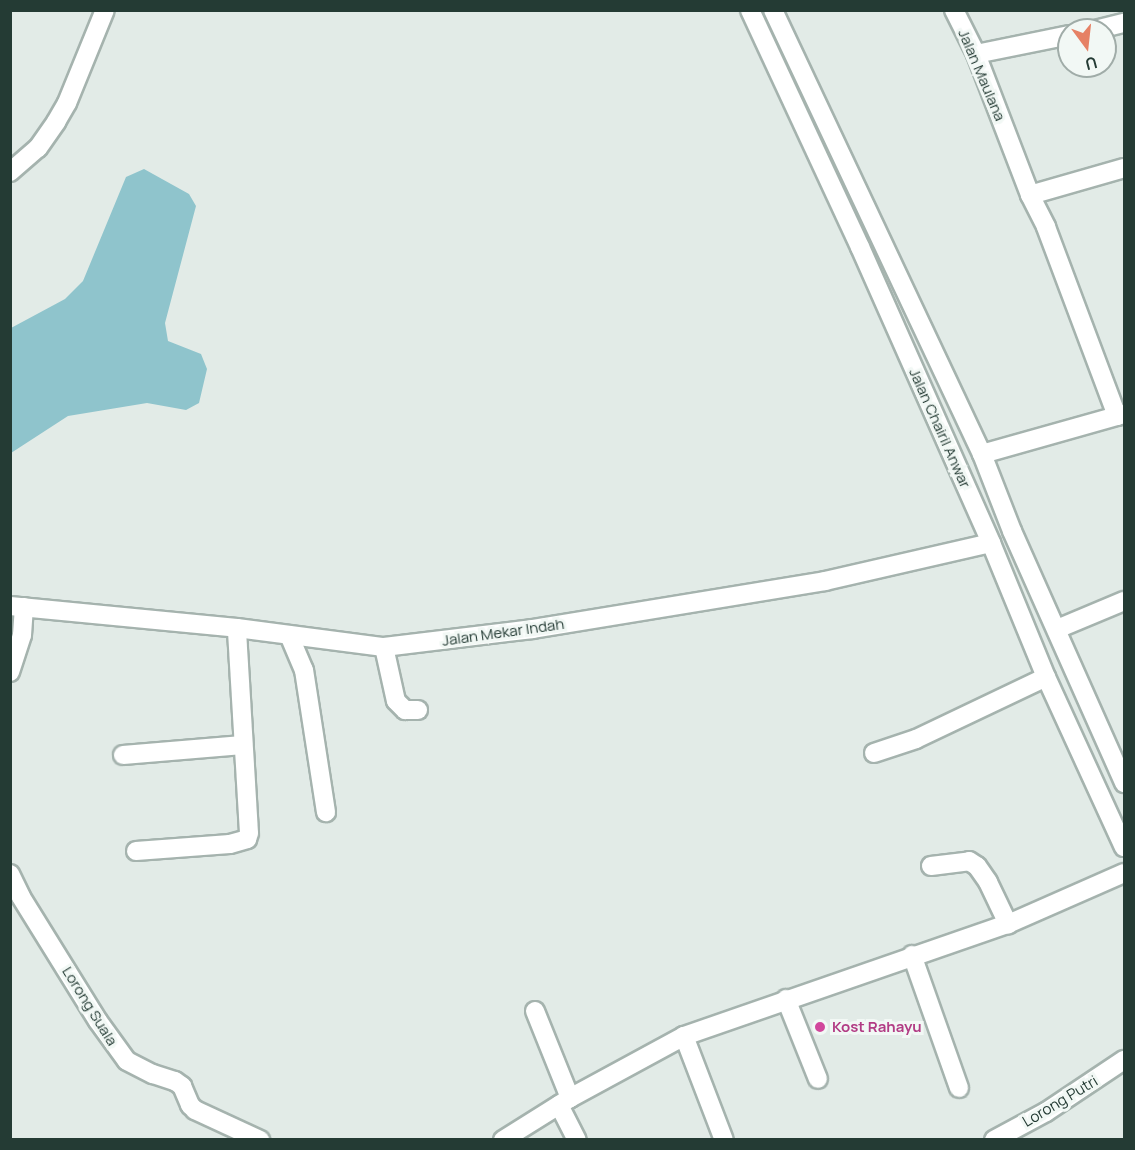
<!DOCTYPE html>
<style>
body{margin:0}
#map{position:relative;width:1135px;height:1150px;overflow:hidden;background:#e2ebe7;font-family:Manrope,sans-serif}
div>[style]{position:absolute}
.water>*{inset:0;background:#8fc4cc}
.roads{filter:drop-shadow(2px 0 #a5b3ae) drop-shadow(-2px 0 #a5b3ae) drop-shadow(0 2px #a5b3ae) drop-shadow(0 -2px #a5b3ae)}
.minor>*{height:18px;margin:-9px;padding:0 9px;transform-origin:9px;border-radius:9px;background:#fff}
.secondary>*{height:18px;margin:-9px;padding:0 9px;transform-origin:9px;border-radius:9px;background:#fff}
.dots>*{width:16px;height:16px;translate:-50% -50%;box-sizing:border-box;border:3px solid #f2f8f5;border-radius:50%}
span{translate:-50% -50%;white-space:nowrap;text-align:center;line-height:1.15;-webkit-text-stroke:6px #f2f8f5;paint-order:stroke}
.street-label{font-size:15px;color:#243b34}
.hotel-label{font-size:15px;color:#b23c85;font-weight:700}
.left{translate:0 -50%;text-align:left}
.frame{position:absolute;inset:0;border:12px solid #243b34;pointer-events:none}
.north{position:absolute;left:1057px;top:18px;width:60px;height:60px;box-sizing:border-box;background:#f2f8f5;border:2px solid #a0aca8;border-radius:50%;rotate:165deg;font-size:16px;font-weight:700;line-height:24px;text-align:center;color:#243b34}
.north::after{content:'';display:block;margin:auto;width:21px;height:27px;background:#e68165;clip-path:polygon(50% 0,100% 100%,50% 72%,0 100%)}
</style>
<div id="map">
<div class="water">
<div style="clip-path:polygon(144px 169px,189px 194px,196px 206px,165px 323px,168px 341px,201px 354px,207px 369px,199px 403px,186px 410px,147px 403px,68px 416px,11px 453px,11px 328px,65px 299px,83px 281px,126px 177px)"></div>
</div>
<div class="roads">
<div class="minor">
<div style="left:954px;top:10px;width:49px;rotate:63.4deg"></div>
<div style="left:976px;top:54px;width:151px;rotate:69deg"></div>
<div style="left:1030px;top:195px;width:36px;rotate:63deg"></div>
<div style="left:1046px;top:227px;width:202px;rotate:69.4deg"></div>
<div style="left:1095px;top:30px;width:30px;rotate:-14deg"></div>
<div style="left:976px;top:54px;width:95px;rotate:-11.5deg"></div>
<div style="left:10px;top:172px;width:37px;rotate:-41deg"></div>
<div style="left:38px;top:148px;width:32px;rotate:-55deg"></div>
<div style="left:56px;top:122px;width:22px;rotate:-60deg"></div>
<div style="left:67px;top:103px;width:100px;rotate:-67.8deg"></div>
<div style="left:1030px;top:195px;width:98px;rotate:-16deg"></div>
<div style="left:982px;top:454px;width:148px;rotate:-15.7deg"></div>
<div style="left:10px;top:606px;width:228px;rotate:5.5deg"></div>
<div style="left:237px;top:628px;width:148px;rotate:7.4deg"></div>
<div style="left:384px;top:647px;width:150px;rotate:-6.9deg"></div>
<div style="left:533px;top:629px;width:296px;rotate:-9.3deg"></div>
<div style="left:825px;top:581px;width:170px;rotate:-12.9deg"></div>
<div style="left:1057px;top:629px;width:73px;rotate:-22.7deg"></div>
<div style="left:289px;top:635px;width:38px;rotate:67deg"></div>
<div style="left:304px;top:670px;width:144px;rotate:81.2deg"></div>
<div style="left:384px;top:647px;width:55px;rotate:77.5deg"></div>
<div style="left:396px;top:701px;width:13px;rotate:45deg"></div>
<div style="left:405px;top:710px;width:13px"></div>
<div style="left:10px;top:672px;width:39px;rotate:-72deg"></div>
<div style="left:22px;top:635px;width:28px;rotate:-86deg"></div>
<div style="left:874px;top:753px;width:44px;rotate:-18.4deg"></div>
<div style="left:916px;top:739px;width:144px;rotate:-25.5deg"></div>
<div style="left:123px;top:755px;width:120px;rotate:-4.8deg"></div>
<div style="left:136px;top:851px;width:94px;rotate:-4.3deg"></div>
<div style="left:230px;top:844px;width:18px;rotate:-16deg"></div>
<div style="left:247px;top:839px;width:6px;rotate:-72deg"></div>
<div style="left:249px;top:833px;width:205px;rotate:-93.4deg"></div>
<div style="left:931px;top:866px;width:38px;rotate:-7deg"></div>
<div style="left:969px;top:861px;width:9px;rotate:32deg"></div>
<div style="left:977px;top:866px;width:19px;rotate:55deg"></div>
<div style="left:988px;top:882px;width:47px;rotate:64.5deg"></div>
<div style="left:10px;top:874px;width:25px;rotate:64deg"></div>
<div style="left:21px;top:897px;width:146px;rotate:58.2deg"></div>
<div style="left:98px;top:1021px;width:49px;rotate:54.1deg"></div>
<div style="left:127px;top:1061px;width:29px;rotate:27deg"></div>
<div style="left:153px;top:1074px;width:23px;rotate:18deg"></div>
<div style="left:175px;top:1081px;width:9px;rotate:36deg"></div>
<div style="left:182px;top:1086px;width:21px;rotate:67deg"></div>
<div style="left:190px;top:1105px;width:7px;rotate:45deg"></div>
<div style="left:195px;top:1110px;width:72px;rotate:24.8deg"></div>
<div style="left:912px;top:955px;width:141px;rotate:70.5deg"></div>
<div style="left:786px;top:999px;width:86px;rotate:68.2deg"></div>
<div style="left:535px;top:1011px;width:94px;rotate:68.1deg"></div>
<div style="left:684px;top:1036px;width:111px;rotate:69deg"></div>
<div style="left:559px;top:1105px;width:39px;rotate:63deg"></div>
<div style="left:503px;top:1140px;width:79px;rotate:-32.1deg"></div>
<div style="left:570px;top:1098px;width:130px;rotate:-28.5deg"></div>
<div style="left:684px;top:1036px;width:343px;rotate:-19.1deg"></div>
<div style="left:1008px;top:924px;width:127px;rotate:-23.7deg"></div>
<div style="left:994px;top:1140px;width:59px;rotate:-28.3deg"></div>
<div style="left:1046px;top:1112px;width:94px;rotate:-33.7deg"></div>
</div>
<div class="secondary">
<div style="left:750px;top:10px;width:261px;rotate:65.1deg"></div>
<div style="left:860px;top:247px;width:324px;rotate:66.1deg"></div>
<div style="left:991px;top:543px;width:145px;rotate:67.7deg"></div>
<div style="left:1046px;top:677px;width:187px;rotate:65.4deg"></div>
<div style="left:773px;top:10px;width:491px;rotate:64.8deg"></div>
<div style="left:982px;top:454px;width:83px;rotate:68.7deg"></div>
<div style="left:1012px;top:531px;width:276px;rotate:66deg"></div>
</div>
</div>
<div class="dots">
<div style="left:820px;top:1027px;background:#d1479c"></div>
</div>
<div class="street-label">
<span style="left:982px;top:75px;rotate:67deg">Jalan Maulana</span>
<span style="left:940px;top:428px;rotate:66deg">Jalan Chairil Anwar</span>
<span style="left:503px;top:632px;rotate:-8deg">Jalan Mekar Indah</span>
<span style="left:90px;top:1006px;rotate:58deg">Lorong Suala</span>
<span style="left:1060px;top:1101px;rotate:-31deg">Lorong Putri</span>
</div>
<div class="hotel-label">
<span class="left" style="left:832px;top:1027px">Kost Rahayu</span>
</div>
<div class="frame"></div>
<div class="north">U</div>
</div>
